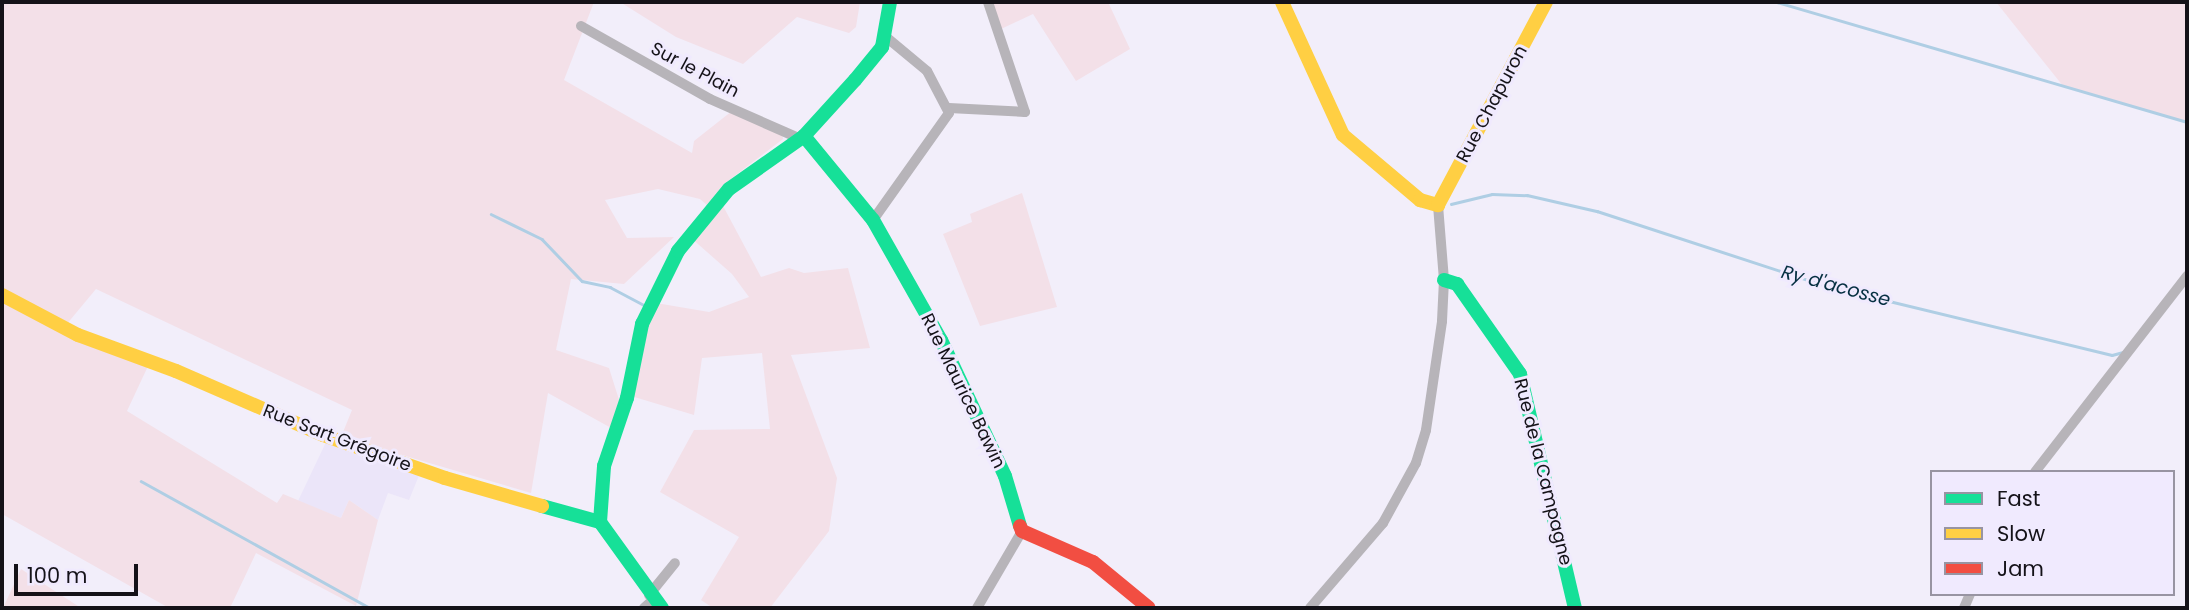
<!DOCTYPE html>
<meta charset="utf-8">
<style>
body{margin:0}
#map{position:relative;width:2189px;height:610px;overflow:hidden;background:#f2eefa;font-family:Poppins,sans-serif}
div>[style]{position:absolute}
.built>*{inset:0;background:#ebe5f9}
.green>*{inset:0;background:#f3e0e8}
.stream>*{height:2.5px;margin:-1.25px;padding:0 1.25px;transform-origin:1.25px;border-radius:1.25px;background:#afcee4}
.street>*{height:10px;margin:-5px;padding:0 5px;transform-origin:5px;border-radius:5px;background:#b7b4b9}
.fast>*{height:14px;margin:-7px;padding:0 7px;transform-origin:7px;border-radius:7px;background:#16e098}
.slow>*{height:14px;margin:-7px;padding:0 7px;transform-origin:7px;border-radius:7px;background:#ffcf43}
.jam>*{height:14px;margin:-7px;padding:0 7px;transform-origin:7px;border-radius:7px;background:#f24e42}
span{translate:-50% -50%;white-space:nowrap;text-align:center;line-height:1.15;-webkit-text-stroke:6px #f0eafe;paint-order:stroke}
.street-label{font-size:18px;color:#141218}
.water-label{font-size:19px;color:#063042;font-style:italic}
.frame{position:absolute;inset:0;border:4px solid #141218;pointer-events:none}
.legend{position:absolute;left:1930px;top:470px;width:245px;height:126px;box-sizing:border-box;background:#f0eafe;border:2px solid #9894a2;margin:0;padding:9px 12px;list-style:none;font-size:21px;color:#141218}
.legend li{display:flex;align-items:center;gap:14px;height:35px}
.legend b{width:35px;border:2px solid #9894a2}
.scale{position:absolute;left:14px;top:564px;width:124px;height:32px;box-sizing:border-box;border:4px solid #141218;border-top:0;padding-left:9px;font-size:21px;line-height:24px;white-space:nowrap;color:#141218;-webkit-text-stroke:5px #f0eafe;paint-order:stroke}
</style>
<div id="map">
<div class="built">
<div style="clip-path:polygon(327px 440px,420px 473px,409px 500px,388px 493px,378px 520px,349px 500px,341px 518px,298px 501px)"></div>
</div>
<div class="green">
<div style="clip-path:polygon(2px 2px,594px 2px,564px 80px,692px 153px,694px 141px,732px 111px,782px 131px,783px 139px,728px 181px,708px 206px,700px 199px,658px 189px,605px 200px,627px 238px,674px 237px,624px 284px,571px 279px,556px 350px,609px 368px,620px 403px,613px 429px,548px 393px,531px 493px,341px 437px,352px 410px,96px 289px,66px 325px,149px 364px,127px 411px,277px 503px,283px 494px,341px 518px,349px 500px,378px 520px,356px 606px,256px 553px,230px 608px,169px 608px,2px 514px)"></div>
<div style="clip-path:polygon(620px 2px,860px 2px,856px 27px,849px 33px,797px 17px,743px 64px,676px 37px)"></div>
<div style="clip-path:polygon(991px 2px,1108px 2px,1130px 49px,1076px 81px,1033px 14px,1001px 29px)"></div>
<div style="clip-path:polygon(1996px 2px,2187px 2px,2187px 122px,2063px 86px)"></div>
<div style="clip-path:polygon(1022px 193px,1057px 307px,980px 326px,943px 234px,972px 222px,970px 214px)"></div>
<div style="clip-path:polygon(722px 204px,761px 277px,789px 268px,804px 273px,848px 268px,870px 348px,791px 355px,837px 478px,829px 531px,770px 608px,713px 608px,701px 600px,739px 537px,660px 492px,694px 430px,770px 429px,762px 353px,702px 358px,694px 415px,631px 396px,642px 340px,656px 303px,709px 312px,749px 297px,732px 274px,690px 237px)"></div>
<div style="clip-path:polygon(21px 569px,81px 608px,3px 608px)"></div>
</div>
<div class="stream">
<div style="left:1777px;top:2px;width:427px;rotate:16.3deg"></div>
<div style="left:1451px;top:204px;width:42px;rotate:-13.7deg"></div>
<div style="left:1492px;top:194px;width:35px;rotate:2deg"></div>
<div style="left:1527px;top:195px;width:72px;rotate:12.9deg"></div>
<div style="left:1597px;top:211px;width:238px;rotate:18.1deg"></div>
<div style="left:1823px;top:285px;width:297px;rotate:13.6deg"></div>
<div style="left:2112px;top:355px;width:11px;rotate:-15deg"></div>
<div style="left:491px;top:214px;width:57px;rotate:26.1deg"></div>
<div style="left:542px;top:239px;width:58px;rotate:46.4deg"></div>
<div style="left:582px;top:281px;width:29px;rotate:12deg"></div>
<div style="left:610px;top:287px;width:38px;rotate:28deg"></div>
<div style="left:141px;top:481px;width:262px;rotate:29deg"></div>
</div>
<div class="street">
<div style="left:581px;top:26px;width:148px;rotate:29.5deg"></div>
<div style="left:710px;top:99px;width:94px;rotate:23.8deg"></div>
<div style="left:949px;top:108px;width:76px;rotate:3deg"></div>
<div style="left:1025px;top:112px;width:116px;rotate:-108.6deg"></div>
<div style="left:873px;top:220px;width:131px;rotate:-54.6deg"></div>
<div style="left:949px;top:113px;width:47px;rotate:-117.6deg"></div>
<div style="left:927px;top:71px;width:53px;rotate:-140.3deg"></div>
<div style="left:2035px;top:472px;width:248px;rotate:-52.2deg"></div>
<div style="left:649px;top:595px;width:41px;rotate:-50.9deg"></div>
<div style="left:644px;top:608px;width:12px;rotate:-42deg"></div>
<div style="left:977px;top:608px;width:89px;rotate:-59.7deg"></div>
<div style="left:1310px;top:608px;width:112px;rotate:-49.3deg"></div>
<div style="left:1383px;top:523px;width:68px;rotate:-61.2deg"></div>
<div style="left:1416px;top:463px;width:34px;rotate:-73deg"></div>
<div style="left:1426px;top:430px;width:110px;rotate:-81.6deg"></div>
<div style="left:1442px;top:321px;width:41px;rotate:-87.2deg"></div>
<div style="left:1444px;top:280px;width:75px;rotate:-94.6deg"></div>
<div style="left:1964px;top:608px;width:15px;rotate:-67deg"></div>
</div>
<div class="fast">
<div style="left:804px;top:136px;width:109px;rotate:50.6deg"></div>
<div style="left:873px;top:220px;width:138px;rotate:60.5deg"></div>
<div style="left:941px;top:340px;width:150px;rotate:64.8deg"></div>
<div style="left:1005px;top:476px;width:52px;rotate:73.3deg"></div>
<div style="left:1444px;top:280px;width:14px;rotate:17deg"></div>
<div style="left:1457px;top:284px;width:110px;rotate:55deg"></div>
<div style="left:1520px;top:374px;width:240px;rotate:76.8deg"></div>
<div style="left:542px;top:506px;width:60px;rotate:15.4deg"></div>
<div style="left:600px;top:522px;width:106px;rotate:54.2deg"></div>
<div style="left:600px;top:522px;width:56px;rotate:-85.9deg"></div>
<div style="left:604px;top:466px;width:72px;rotate:-71.3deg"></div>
<div style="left:627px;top:398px;width:76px;rotate:-78.5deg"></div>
<div style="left:642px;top:324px;width:81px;rotate:-63.7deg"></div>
<div style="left:678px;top:251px;width:80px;rotate:-50.6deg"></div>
<div style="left:729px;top:189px;width:92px;rotate:-35.2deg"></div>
<div style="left:804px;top:136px;width:76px;rotate:-47.7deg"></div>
<div style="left:855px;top:80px;width:43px;rotate:-50.7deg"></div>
<div style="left:882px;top:47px;width:46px;rotate:-79.9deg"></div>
</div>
<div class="slow">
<div style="left:1282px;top:2px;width:146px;rotate:65.4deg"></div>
<div style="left:1343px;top:135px;width:101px;rotate:40.2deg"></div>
<div style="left:1420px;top:200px;width:19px;rotate:16deg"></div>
<div style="left:1438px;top:205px;width:230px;rotate:-62deg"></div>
<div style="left:2px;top:295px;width:86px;rotate:27.8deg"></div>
<div style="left:78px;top:335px;width:104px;rotate:20.2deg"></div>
<div style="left:176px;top:371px;width:160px;rotate:23.5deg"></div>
<div style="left:323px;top:435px;width:129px;rotate:19.4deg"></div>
<div style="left:445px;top:478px;width:101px;rotate:16.1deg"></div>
</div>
<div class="jam">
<div style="left:1020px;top:526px;width:5px;rotate:68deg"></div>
<div style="left:1022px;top:531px;width:77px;rotate:23.6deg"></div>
<div style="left:1093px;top:562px;width:72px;rotate:39.4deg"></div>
</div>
<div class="street-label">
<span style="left:695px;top:70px;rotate:28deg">Sur le Plain</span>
<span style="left:1492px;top:104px;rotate:-62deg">Rue Chapuron</span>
<span style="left:963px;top:391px;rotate:64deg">Rue Maurice Bawin</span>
<span style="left:337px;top:438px;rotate:21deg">Rue Sart Grégoire</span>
<span style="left:1543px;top:472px;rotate:76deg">Rue de la Campagne</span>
</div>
<div class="water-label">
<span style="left:1836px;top:286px;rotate:15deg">Ry d'acosse</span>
</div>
<div class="frame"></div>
<ul class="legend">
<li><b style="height:9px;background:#16e098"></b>Fast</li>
<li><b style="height:9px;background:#ffcf43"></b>Slow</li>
<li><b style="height:9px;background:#f24e42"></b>Jam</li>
</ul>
<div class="scale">100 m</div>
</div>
